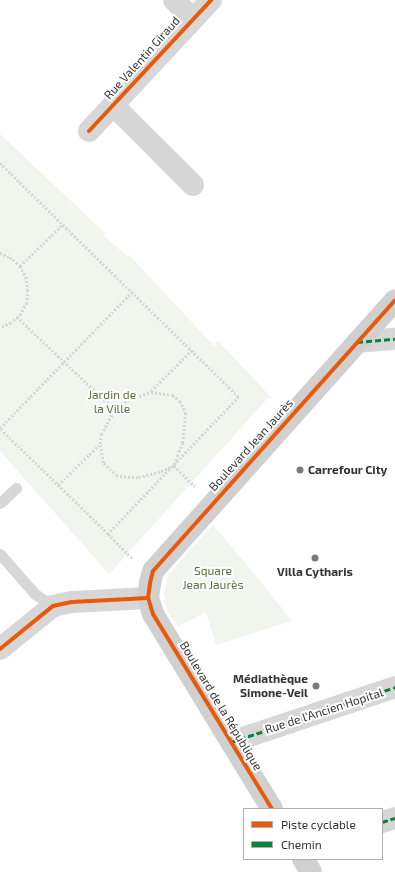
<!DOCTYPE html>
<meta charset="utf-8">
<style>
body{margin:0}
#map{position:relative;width:395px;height:872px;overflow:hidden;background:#fff;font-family:"Exo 2",sans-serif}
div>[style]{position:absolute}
.green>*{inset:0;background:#f2f5ed}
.path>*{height:2.5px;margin-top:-1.25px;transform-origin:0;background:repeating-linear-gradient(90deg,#d6d6d6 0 2px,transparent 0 4px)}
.lane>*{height:11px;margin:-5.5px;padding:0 5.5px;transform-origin:5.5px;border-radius:5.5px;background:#d7d7d7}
.street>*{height:22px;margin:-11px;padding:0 11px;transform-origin:11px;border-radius:11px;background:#d7d7d7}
.secondary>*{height:22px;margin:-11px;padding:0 11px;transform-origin:11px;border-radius:11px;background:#d0d0d0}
.quiet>*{height:3px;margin-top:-1.5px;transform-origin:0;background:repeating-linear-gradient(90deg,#00873e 0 6px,transparent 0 9px)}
.cycleway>*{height:4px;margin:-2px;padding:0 2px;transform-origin:2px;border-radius:2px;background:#e8590c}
.dots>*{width:11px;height:11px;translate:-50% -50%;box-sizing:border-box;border:2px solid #fff;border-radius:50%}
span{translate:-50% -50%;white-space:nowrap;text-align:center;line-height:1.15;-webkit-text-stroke:4px #fff;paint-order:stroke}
.street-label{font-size:12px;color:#333}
.park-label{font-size:12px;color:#5e713d}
.poi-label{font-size:12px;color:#333;font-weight:700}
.left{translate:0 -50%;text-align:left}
.right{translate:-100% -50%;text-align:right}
.legend{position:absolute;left:243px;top:808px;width:140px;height:52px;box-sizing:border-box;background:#fff;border:1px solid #adadad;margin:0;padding:5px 7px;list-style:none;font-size:12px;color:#333}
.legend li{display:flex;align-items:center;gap:8px;height:20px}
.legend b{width:20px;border:1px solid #adadad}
</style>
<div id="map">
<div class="green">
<div style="clip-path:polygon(0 134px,105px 233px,104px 236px,128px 257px,129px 255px,214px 346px,218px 341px,273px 399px,268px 398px,109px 574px,0 451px)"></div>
<div style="clip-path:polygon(213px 525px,256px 576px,292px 621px,216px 645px,206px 612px,178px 626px,167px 611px,164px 593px,168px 575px)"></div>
</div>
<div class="path">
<div style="left:0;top:163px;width:334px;rotate:44.4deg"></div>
<div style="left:239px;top:397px;width:190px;rotate:133.7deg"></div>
<div style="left:108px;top:534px;width:151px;rotate:-135.8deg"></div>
<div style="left:0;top:253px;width:11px;rotate:22deg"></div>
<div style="left:10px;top:257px;width:13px;rotate:42deg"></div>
<div style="left:20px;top:266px;width:13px;rotate:61deg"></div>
<div style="left:26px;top:277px;width:13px;rotate:81deg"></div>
<div style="left:28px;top:290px;width:13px;rotate:94deg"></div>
<div style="left:27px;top:303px;width:13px;rotate:119deg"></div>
<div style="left:21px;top:314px;width:13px;rotate:138deg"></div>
<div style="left:11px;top:323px;width:12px;rotate:156deg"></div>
<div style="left:20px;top:266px;width:60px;rotate:-44.3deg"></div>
<div style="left:17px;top:317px;width:135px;rotate:43.5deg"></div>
<div style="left:151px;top:391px;width:58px;rotate:-45deg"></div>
<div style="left:151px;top:392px;width:22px;rotate:8deg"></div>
<div style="left:173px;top:395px;width:9px;rotate:41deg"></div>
<div style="left:180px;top:401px;width:13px;rotate:63deg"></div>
<div style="left:186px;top:413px;width:30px;rotate:96deg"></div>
<div style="left:183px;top:443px;width:13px;rotate:113deg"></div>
<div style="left:178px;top:455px;width:12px;rotate:110deg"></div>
<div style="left:174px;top:466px;width:15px;rotate:157deg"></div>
<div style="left:160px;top:472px;width:23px;rotate:165deg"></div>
<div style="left:138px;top:478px;width:21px;rotate:-175deg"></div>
<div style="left:117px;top:476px;width:19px;rotate:-137deg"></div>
<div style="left:103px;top:463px;width:19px;rotate:-99deg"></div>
<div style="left:100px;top:444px;width:10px;rotate:-84deg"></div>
<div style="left:101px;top:434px;width:28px;rotate:-60deg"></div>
<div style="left:115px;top:410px;width:16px;rotate:-38deg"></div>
<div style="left:128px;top:400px;width:24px;rotate:-19deg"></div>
<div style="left:0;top:428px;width:190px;rotate:-45.9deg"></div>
<div style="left:174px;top:466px;width:29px;rotate:44deg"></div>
<div style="left:58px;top:485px;width:57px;rotate:-44.3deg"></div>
<div style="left:108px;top:534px;width:34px;rotate:45deg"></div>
</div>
<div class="lane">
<div style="left:0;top:503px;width:22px;rotate:-43deg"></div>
<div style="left:0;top:554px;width:53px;rotate:48.8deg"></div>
<div style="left:35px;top:594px;width:22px;rotate:34deg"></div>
</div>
<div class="street">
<div style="left:174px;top:0;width:25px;rotate:45deg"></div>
<div style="left:113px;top:105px;width:113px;rotate:45deg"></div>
<div style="left:89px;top:131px;width:179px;rotate:-47deg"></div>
<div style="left:357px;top:342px;width:38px;rotate:-5deg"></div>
<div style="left:0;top:649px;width:68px;rotate:-39.1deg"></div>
<div style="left:53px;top:606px;width:19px;rotate:-12deg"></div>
<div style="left:72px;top:602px;width:76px;rotate:-3deg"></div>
<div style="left:231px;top:742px;width:173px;rotate:-18.5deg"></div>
<div style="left:382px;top:822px;width:14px;rotate:-17deg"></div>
</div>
<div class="secondary">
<div style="left:272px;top:809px;width:228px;rotate:-121.4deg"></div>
<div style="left:153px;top:614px;width:17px;rotate:-107deg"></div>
<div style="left:148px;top:598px;width:15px;rotate:-82deg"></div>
<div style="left:150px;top:583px;width:12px;rotate:-76deg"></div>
<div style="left:153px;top:571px;width:363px;rotate:-48.2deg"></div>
<div style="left:303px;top:859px;width:15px;rotate:58deg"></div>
</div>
<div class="quiet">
<div style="left:357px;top:342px;width:38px;rotate:-5deg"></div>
<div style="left:231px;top:742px;width:173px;rotate:-18.5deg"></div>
<div style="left:382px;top:822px;width:14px;rotate:-17deg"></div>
</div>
<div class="cycleway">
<div style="left:89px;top:131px;width:179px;rotate:-47deg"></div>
<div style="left:0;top:649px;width:68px;rotate:-39.1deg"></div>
<div style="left:53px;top:606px;width:19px;rotate:-12deg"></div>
<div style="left:72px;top:602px;width:76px;rotate:-3deg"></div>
<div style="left:272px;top:809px;width:228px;rotate:-121.4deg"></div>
<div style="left:153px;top:614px;width:17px;rotate:-107deg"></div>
<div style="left:148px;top:598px;width:15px;rotate:-82deg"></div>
<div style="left:150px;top:583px;width:12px;rotate:-76deg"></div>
<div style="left:153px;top:571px;width:363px;rotate:-48.2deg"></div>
</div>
<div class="dots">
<div style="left:300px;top:470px;background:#7a7a7a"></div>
<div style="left:315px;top:558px;background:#7a7a7a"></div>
<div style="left:316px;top:686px;background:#7a7a7a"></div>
</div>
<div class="street-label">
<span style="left:142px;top:58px;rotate:-48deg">Rue Valentin Giraud</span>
<span style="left:251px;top:445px;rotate:-48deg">Boulevard Jean Jaurès</span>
<span style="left:221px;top:706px;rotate:59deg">Boulevard de la République</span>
<span style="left:324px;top:711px;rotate:-18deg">Rue de l'Ancien Hopital</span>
</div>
<div class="park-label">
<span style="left:112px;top:402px">Jardin de<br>la Ville</span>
<span style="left:213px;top:578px">Square<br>Jean Jaurès</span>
</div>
<div class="poi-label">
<span class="left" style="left:308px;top:470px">Carrefour City</span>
<span style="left:315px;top:572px">Villa Cytharis</span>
<span class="right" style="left:308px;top:686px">Médiathèque<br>Simone-Veil</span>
</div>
<ul class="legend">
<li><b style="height:5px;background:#e8590c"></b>Piste cyclable</li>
<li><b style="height:5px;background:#00873e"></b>Chemin</li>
</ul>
</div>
